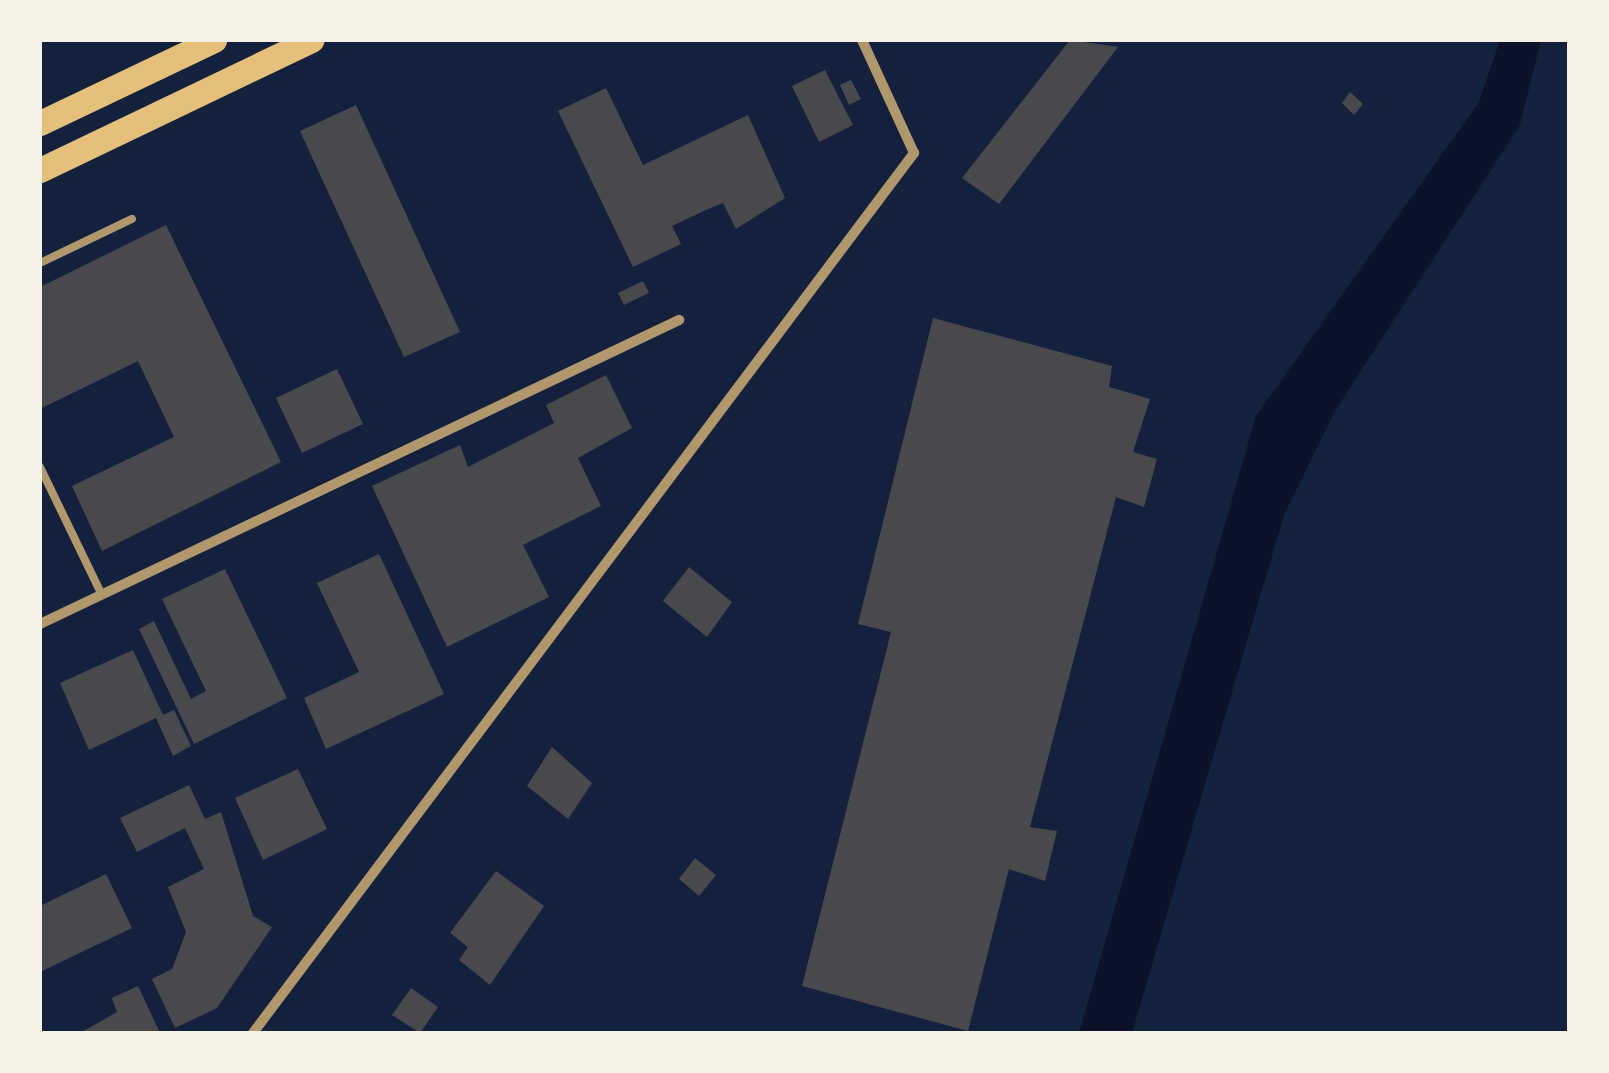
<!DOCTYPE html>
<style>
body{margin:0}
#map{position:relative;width:1609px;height:1073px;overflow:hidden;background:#14213d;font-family:"Fira Sans",sans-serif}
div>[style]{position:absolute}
.water>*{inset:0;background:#0b132b}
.building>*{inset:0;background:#48494c}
.service>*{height:8px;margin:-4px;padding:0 4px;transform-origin:4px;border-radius:4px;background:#b1986c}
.minor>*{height:10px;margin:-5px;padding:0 5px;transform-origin:5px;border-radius:5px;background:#b1986c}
.primary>*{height:25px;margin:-12.5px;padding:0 12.5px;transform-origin:12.5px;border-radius:12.5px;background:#e5c07b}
span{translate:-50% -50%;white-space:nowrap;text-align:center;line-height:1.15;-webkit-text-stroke:9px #f6f1e7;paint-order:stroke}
.frame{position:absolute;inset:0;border:42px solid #f6f1e7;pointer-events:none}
</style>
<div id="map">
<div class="water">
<div style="clip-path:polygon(1500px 40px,1541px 40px,1520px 125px,1335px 411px,1284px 515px,1132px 1033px,1079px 1033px,1256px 416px,1479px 102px)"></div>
</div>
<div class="building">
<div style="clip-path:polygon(1070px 40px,1118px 47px,999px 204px,962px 178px)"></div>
<div style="clip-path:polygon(825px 70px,853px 125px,819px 142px,792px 86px)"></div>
<div style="clip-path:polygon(851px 80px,861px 99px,849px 105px,840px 85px)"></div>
<div style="clip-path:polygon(606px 88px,643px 165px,748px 115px,785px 198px,736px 229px,723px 203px,708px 209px,672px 226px,681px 244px,633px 267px,558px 111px)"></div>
<div style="clip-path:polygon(1350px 92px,1363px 104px,1354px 115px,1342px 103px)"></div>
<div style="clip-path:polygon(356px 105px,460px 332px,404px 357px,300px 131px)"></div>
<div style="clip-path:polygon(166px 225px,281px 462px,102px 551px,72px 486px,174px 437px,138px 361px,40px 409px,40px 287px)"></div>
<div style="clip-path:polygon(643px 281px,649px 293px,624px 305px,618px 293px)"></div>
<div style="clip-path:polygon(933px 318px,1112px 366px,1109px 387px,1150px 399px,1133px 452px,1157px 459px,1144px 507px,1116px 497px,1030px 827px,1057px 831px,1045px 881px,1009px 869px,968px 1031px,802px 986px,891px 632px,858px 624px)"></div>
<div style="clip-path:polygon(337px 369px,363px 424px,302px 453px,276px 398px)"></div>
<div style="clip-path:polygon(606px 375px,632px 428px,578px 458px,601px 506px,523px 545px,549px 597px,447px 647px,372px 486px,460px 445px,468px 467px,554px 423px,546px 405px)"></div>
<div style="clip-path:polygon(379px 554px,444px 694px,326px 749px,304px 698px,359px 672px,317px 583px)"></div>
<div style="clip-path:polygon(689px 567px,732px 602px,707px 637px,663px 601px)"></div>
<div style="clip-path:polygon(225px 569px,287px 698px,194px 744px,139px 629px,154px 621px,191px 699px,206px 691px,162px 599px)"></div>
<div style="clip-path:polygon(133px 650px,163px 715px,174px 710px,191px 746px,173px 756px,156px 718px,89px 750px,60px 683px)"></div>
<div style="clip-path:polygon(552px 747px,592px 783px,568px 819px,527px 786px)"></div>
<div style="clip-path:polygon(298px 769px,327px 829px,263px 860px,235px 798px)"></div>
<div style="clip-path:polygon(189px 785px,205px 819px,221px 812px,253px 916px,272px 927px,217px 1008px,175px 1028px,152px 979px,172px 969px,186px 932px,168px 887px,204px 869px,185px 828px,137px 852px,120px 818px)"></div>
<div style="clip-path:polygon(695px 858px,716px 875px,699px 896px,679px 879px)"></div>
<div style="clip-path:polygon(496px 871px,544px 906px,490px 985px,459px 960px,468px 947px,450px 933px)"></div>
<div style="clip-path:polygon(106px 874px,132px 928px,40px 972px,40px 906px)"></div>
<div style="clip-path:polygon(138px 986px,160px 1033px,80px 1033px,117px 1012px,112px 998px)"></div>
<div style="clip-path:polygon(411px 988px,438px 1007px,420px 1033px,392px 1015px)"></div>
</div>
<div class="service">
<div style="left:40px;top:263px;width:102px;rotate:-25.6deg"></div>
<div style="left:40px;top:467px;width:142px;rotate:64.2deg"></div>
</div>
<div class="minor">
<div style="left:40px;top:624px;width:708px;rotate:-25.44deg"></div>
<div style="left:253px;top:1033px;width:1101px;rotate:-53.09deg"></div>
<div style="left:914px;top:153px;width:124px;rotate:-114.7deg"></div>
</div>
<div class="primary">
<div style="left:40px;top:123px;width:193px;rotate:-25.5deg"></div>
<div style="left:40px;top:170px;width:301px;rotate:-25.6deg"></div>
</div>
<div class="frame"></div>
</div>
